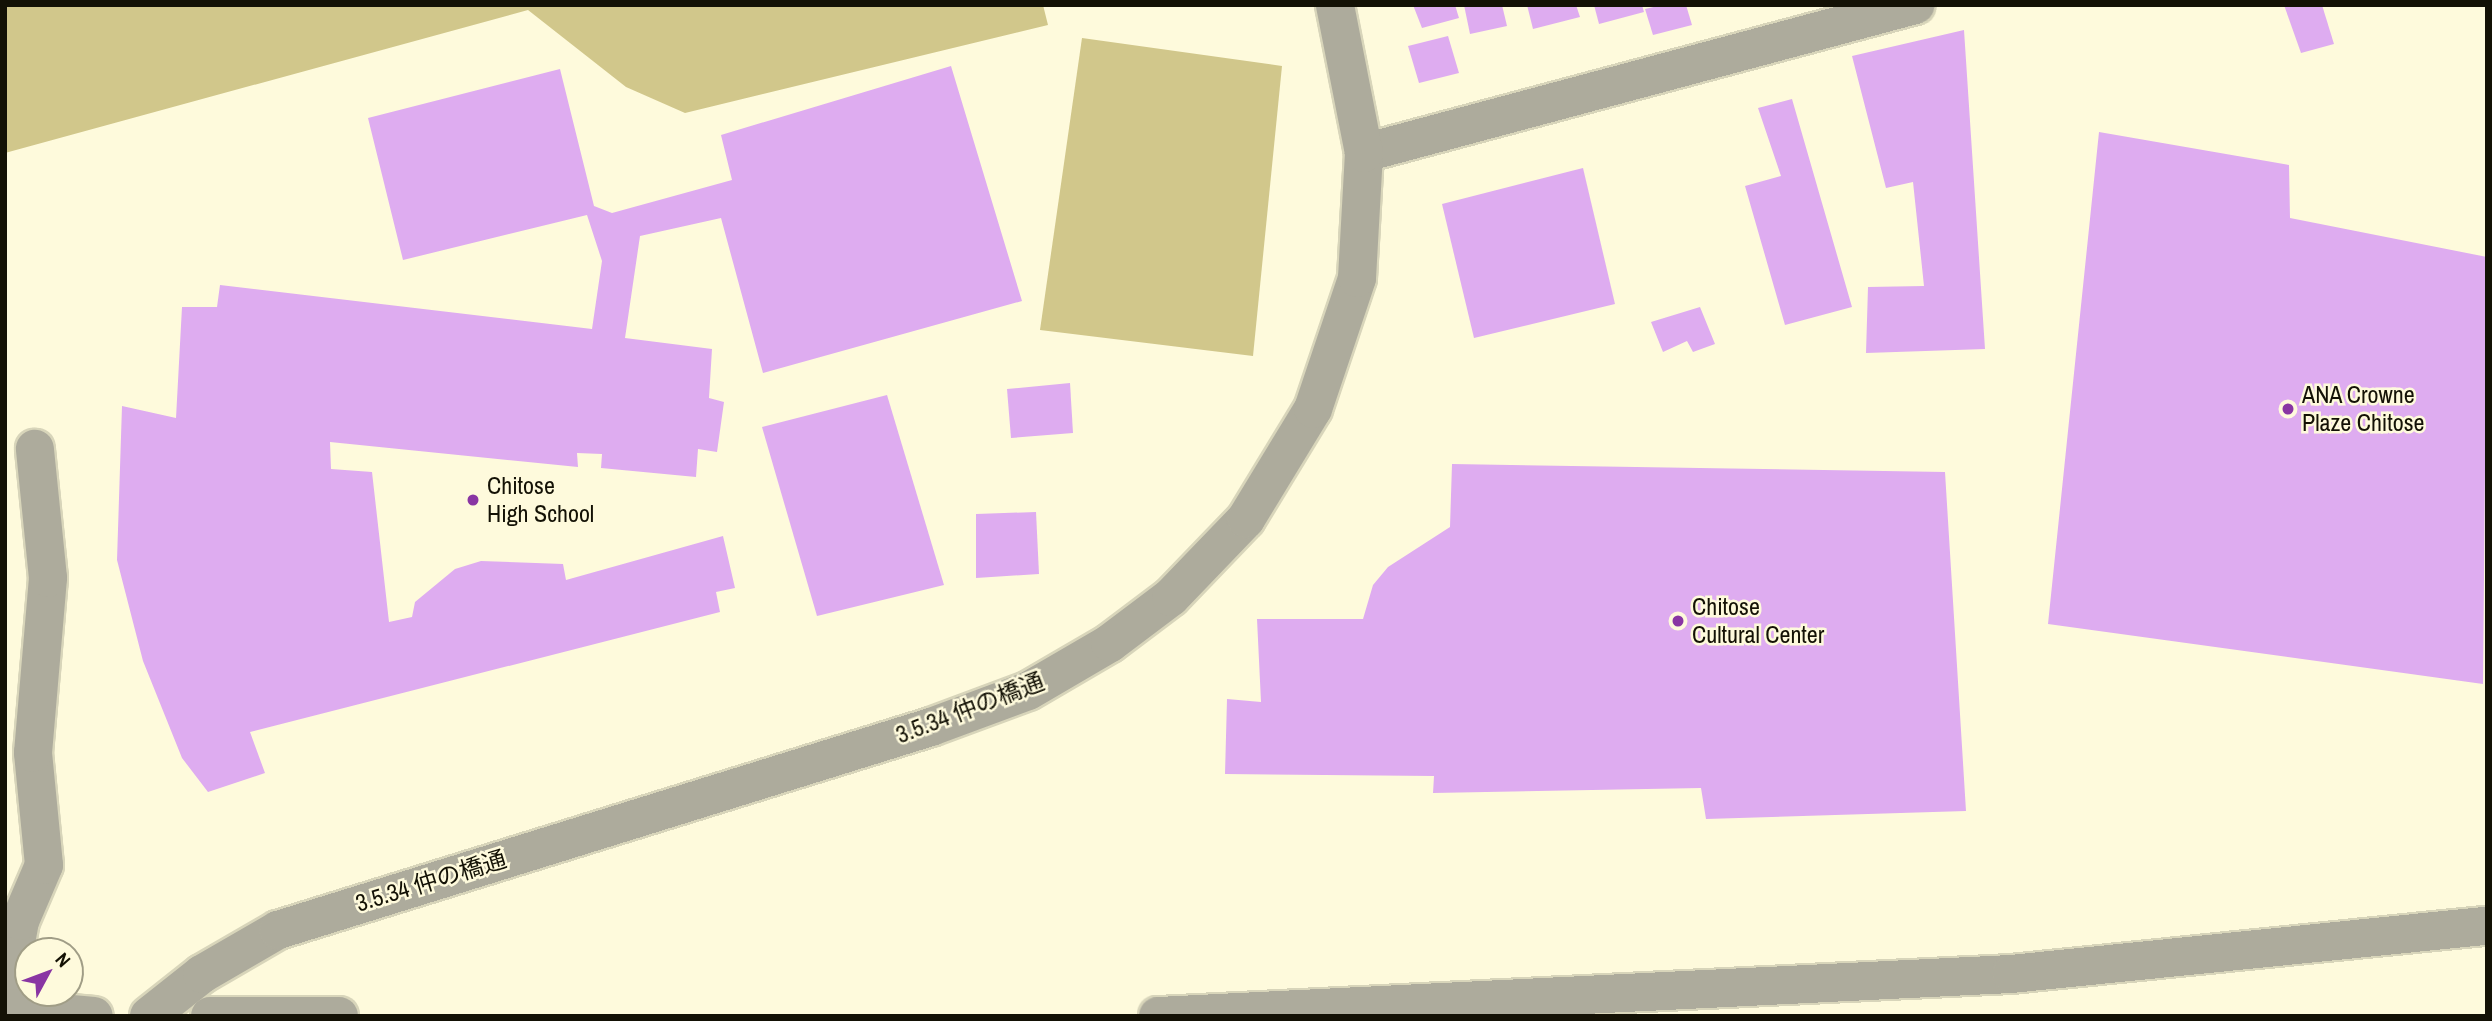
<!DOCTYPE html>
<meta charset="utf-8">
<style>
body{margin:0}
#map{position:relative;width:2492px;height:1021px;overflow:hidden;background:#fefadc;font-family:"Archivo Narrow","Noto Sans JP",sans-serif}
div>[style]{position:absolute}
.green>*{inset:0;background:#d1c78b}
.building>*{inset:0;background:#deacf0}
.roads{filter:drop-shadow(2px 0 #d8d5ba) drop-shadow(-2px 0 #d8d5ba) drop-shadow(0 2px #d8d5ba) drop-shadow(0 -2px #d8d5ba)}
.minor>*{height:38px;margin:-19px;padding:0 19px;transform-origin:19px;border-radius:19px;background:#adab9c}
.dots>*{width:19px;height:19px;translate:-50% -50%;box-sizing:border-box;border:4px solid #fefadc;border-radius:50%}
span{translate:-50% -50%;white-space:nowrap;text-align:center;line-height:1.15;-webkit-text-stroke:5px #fefadc;paint-order:stroke}
.poi-label{font-size:24px;color:#131105}
.left{translate:0 -50%;text-align:left}
.street-label{font-size:24px;color:#131105}
.frame{position:absolute;inset:0;border:7px solid #131105;pointer-events:none}
.north{position:absolute;left:14px;top:937px;width:70px;height:70px;box-sizing:border-box;background:#fefadc;border:2px solid #a09d86;border-radius:50%;rotate:49deg;font-size:19px;font-weight:700;line-height:28px;text-align:center;color:#131105}
.north::after{content:'';display:block;margin:auto;width:24px;height:32px;background:#8935a3;clip-path:polygon(50% 0,100% 100%,50% 72%,0 100%)}
</style>
<div id="map">
<div class="green">
<div style="clip-path:polygon(5px 5px,1043px 5px,1048px 25px,685px 113px,626px 87px,528px 10px,5px 153px)"></div>
<div style="clip-path:polygon(1082px 38px,1282px 66px,1253px 356px,1040px 330px)"></div>
</div>
<div class="building">
<div style="clip-path:polygon(1413px 5px,1455px 5px,1459px 18px,1422px 28px)"></div>
<div style="clip-path:polygon(1464px 5px,1502px 5px,1507px 26px,1470px 34px)"></div>
<div style="clip-path:polygon(1527px 5px,1576px 5px,1580px 17px,1533px 29px)"></div>
<div style="clip-path:polygon(1594px 5px,1642px 5px,1644px 12px,1599px 24px)"></div>
<div style="clip-path:polygon(1662px 5px,1686px 5px,1692px 25px,1653px 35px,1645px 9px)"></div>
<div style="clip-path:polygon(2284px 5px,2322px 5px,2334px 44px,2301px 53px)"></div>
<div style="clip-path:polygon(1964px 30px,1985px 349px,1866px 353px,1868px 287px,1924px 286px,1913px 182px,1886px 188px,1852px 56px)"></div>
<div style="clip-path:polygon(1448px 36px,1459px 73px,1419px 83px,1408px 46px)"></div>
<div style="clip-path:polygon(951px 66px,1022px 301px,763px 373px,721px 218px,640px 236px,625px 338px,712px 349px,709px 398px,724px 402px,717px 452px,698px 449px,696px 477px,601px 468px,602px 454px,577px 453px,578px 467px,330px 442px,331px 469px,372px 472px,389px 622px,412px 617px,415px 602px,455px 569px,481px 561px,563px 564px,566px 580px,723px 536px,735px 588px,716px 592px,720px 612px,250px 732px,265px 773px,208px 792px,182px 758px,143px 661px,117px 560px,122px 406px,176px 418px,182px 307px,217px 307px,220px 285px,592px 329px,602px 261px,587px 215px,403px 260px,368px 118px,560px 69px,594px 206px,612px 213px,732px 180px,721px 135px)"></div>
<div style="clip-path:polygon(1792px 99px,1852px 307px,1785px 325px,1745px 186px,1781px 176px,1758px 108px)"></div>
<div style="clip-path:polygon(2099px 132px,2289px 165px,2290px 218px,2487px 257px,2483px 684px,2048px 624px)"></div>
<div style="clip-path:polygon(1583px 168px,1615px 304px,1474px 338px,1442px 204px)"></div>
<div style="clip-path:polygon(1700px 307px,1715px 344px,1693px 352px,1687px 341px,1663px 352px,1651px 322px)"></div>
<div style="clip-path:polygon(1070px 383px,1073px 433px,1011px 438px,1007px 389px)"></div>
<div style="clip-path:polygon(887px 395px,944px 585px,817px 616px,762px 427px)"></div>
<div style="clip-path:polygon(1452px 464px,1945px 472px,1966px 811px,1706px 819px,1701px 788px,1433px 793px,1434px 776px,1225px 774px,1227px 699px,1261px 702px,1257px 619px,1363px 619px,1373px 585px,1388px 567px,1450px 527px)"></div>
<div style="clip-path:polygon(1036px 512px,1039px 574px,976px 578px,976px 514px)"></div>
</div>
<div class="roads">
<div class="minor">
<div style="left:1364px;top:153px;width:571px;rotate:-15.03deg"></div>
<div style="left:5px;top:1002px;width:82px;rotate:-79.5deg"></div>
<div style="left:20px;top:921px;width:61px;rotate:-66.8deg"></div>
<div style="left:44px;top:865px;width:113px;rotate:-95.6deg"></div>
<div style="left:33px;top:753px;width:176px;rotate:-85.1deg"></div>
<div style="left:48px;top:578px;width:130px;rotate:-95.8deg"></div>
<div style="left:5px;top:1008px;width:89px;rotate:5.1deg"></div>
<div style="left:149px;top:1016px;width:68px;rotate:-38.4deg"></div>
<div style="left:202px;top:974px;width:88px;rotate:-30.1deg"></div>
<div style="left:278px;top:930px;width:684px;rotate:-17.27deg"></div>
<div style="left:931px;top:727px;width:103px;rotate:-20.4deg"></div>
<div style="left:1028px;top:691px;width:95px;rotate:-30.3deg"></div>
<div style="left:1110px;top:643px;width:76px;rotate:-37deg"></div>
<div style="left:1171px;top:597px;width:108px;rotate:-46.1deg"></div>
<div style="left:1246px;top:519px;width:129px;rotate:-58.7deg"></div>
<div style="left:1313px;top:409px;width:138px;rotate:-71.4deg"></div>
<div style="left:1357px;top:278px;width:125px;rotate:-86.8deg"></div>
<div style="left:1364px;top:153px;width:151px;rotate:-101.1deg"></div>
<div style="left:210px;top:1016px;width:129px"></div>
<div style="left:1158px;top:1016px;width:854px;rotate:-2.82deg"></div>
<div style="left:2011px;top:974px;width:478px;rotate:-5.8deg"></div>
</div>
</div>
<div class="dots">
<div style="left:2288px;top:409px;background:#8935a3"></div>
<div style="left:473px;top:500px;background:#8935a3"></div>
<div style="left:1678px;top:621px;background:#8935a3"></div>
</div>
<div class="poi-label">
<span class="left" style="left:2302px;top:409px">ANA Crowne<br>Plaze Chitose</span>
<span class="left" style="left:487px;top:500px">Chitose<br>High School</span>
<span class="left" style="left:1692px;top:621px">Chitose<br>Cultural Center</span>
</div>
<div class="street-label">
<span style="left:970px;top:708px;rotate:-21deg">3.5.34 仲の橋通</span>
<span style="left:431px;top:881px;rotate:-17deg">3.5.34 仲の橋通</span>
</div>
<div class="frame"></div>
<div class="north">N</div>
</div>
